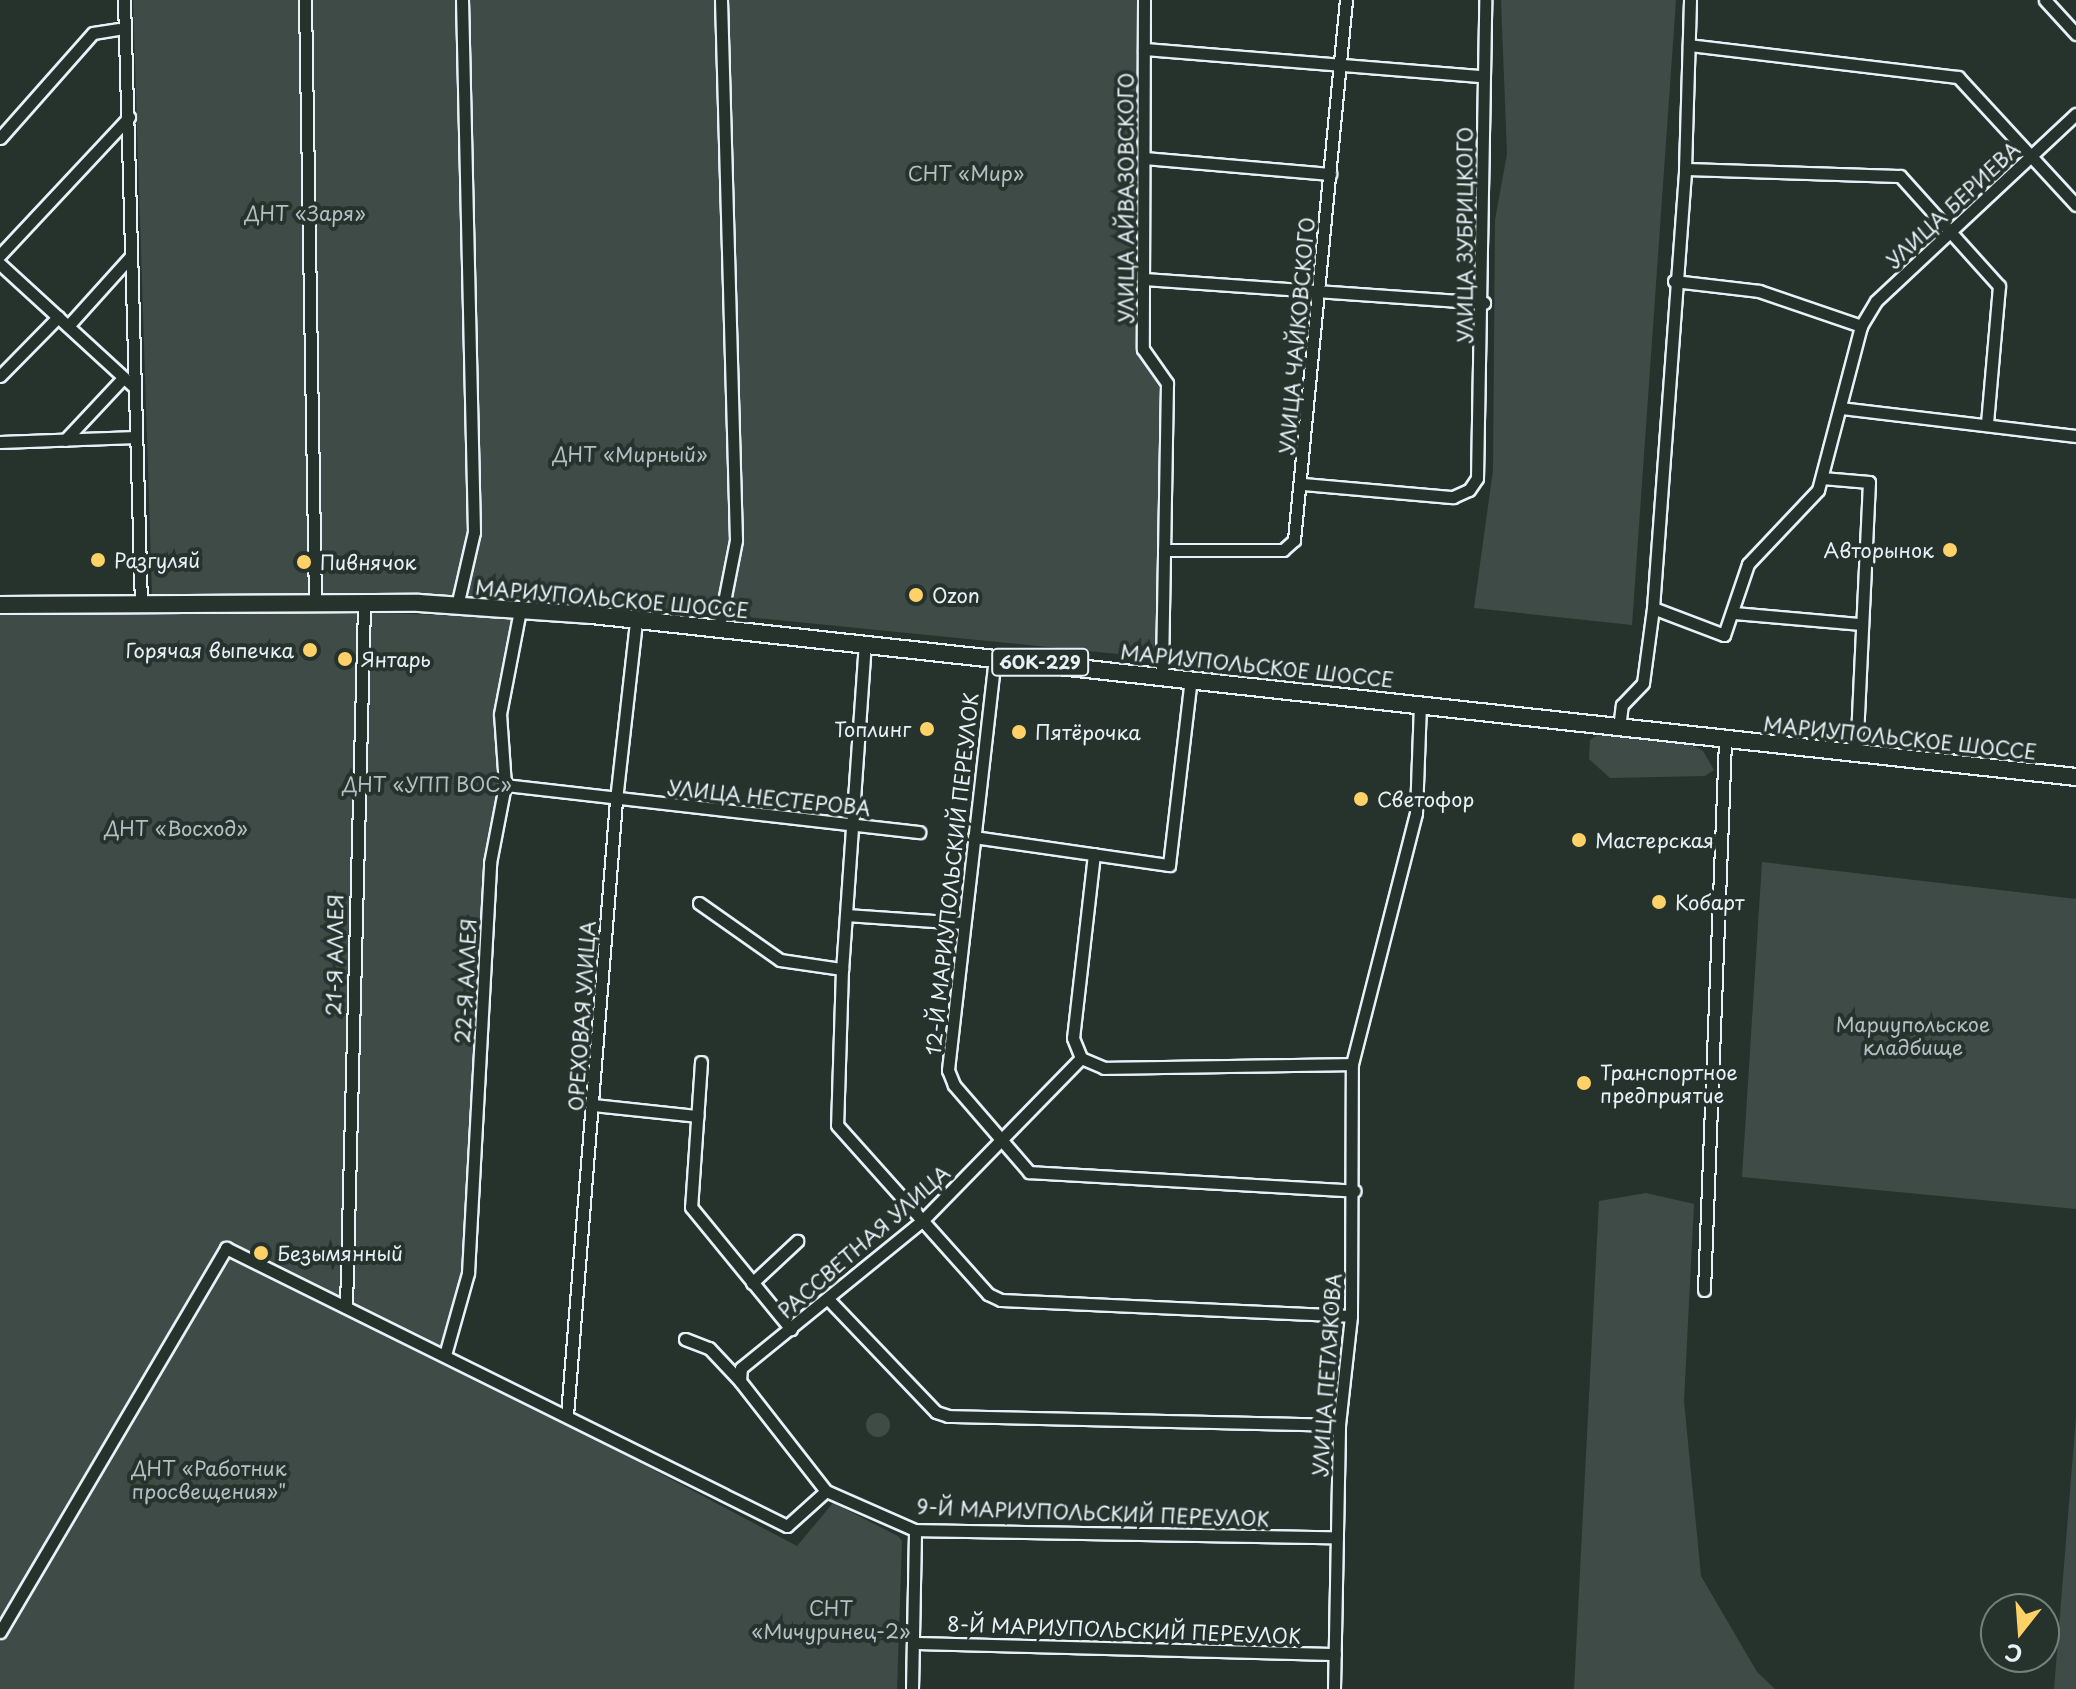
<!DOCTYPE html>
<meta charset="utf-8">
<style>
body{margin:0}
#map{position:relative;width:2076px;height:1689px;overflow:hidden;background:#26332d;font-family:"Playpen Sans",sans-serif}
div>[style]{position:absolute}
.green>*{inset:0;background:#3e4b47}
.round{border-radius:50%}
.roads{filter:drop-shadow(2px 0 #e8f1f8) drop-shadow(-2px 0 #e8f1f8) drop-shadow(0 2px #e8f1f8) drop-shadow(0 -2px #e8f1f8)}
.street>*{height:11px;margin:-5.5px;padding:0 5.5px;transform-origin:5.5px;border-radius:5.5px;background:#26332d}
.primary>*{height:16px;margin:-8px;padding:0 8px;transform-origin:8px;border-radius:8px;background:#26332d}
.dots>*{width:22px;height:22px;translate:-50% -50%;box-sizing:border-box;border:4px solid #26332d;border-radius:50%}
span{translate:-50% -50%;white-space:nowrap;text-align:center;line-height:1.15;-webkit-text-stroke:8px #26332d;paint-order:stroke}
.shield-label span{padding:2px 6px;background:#26332d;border:2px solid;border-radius:6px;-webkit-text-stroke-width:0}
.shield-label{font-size:18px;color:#e8f1f8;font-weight:700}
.park-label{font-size:20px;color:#b5bfc3}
.street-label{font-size:20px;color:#e8f1f8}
.poi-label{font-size:20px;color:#e8f1f8}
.right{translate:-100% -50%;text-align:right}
.left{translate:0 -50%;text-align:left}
.north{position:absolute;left:1980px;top:1593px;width:80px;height:80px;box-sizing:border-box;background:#26332d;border:2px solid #747f7e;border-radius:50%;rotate:197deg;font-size:22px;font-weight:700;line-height:32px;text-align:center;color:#e8f1f8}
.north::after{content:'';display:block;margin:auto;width:28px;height:36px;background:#ffd166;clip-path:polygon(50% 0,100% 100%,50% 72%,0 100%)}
</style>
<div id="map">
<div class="green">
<div style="clip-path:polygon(133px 0,1140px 0,1142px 350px,1165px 383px,1158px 658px,557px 598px,152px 595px)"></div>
<div style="clip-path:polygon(1501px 0,1676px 0,1632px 625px,1474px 608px,1493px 470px,1495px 220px,1507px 154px)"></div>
<div style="clip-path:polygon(358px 612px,519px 618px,500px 715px,500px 785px,490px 863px,468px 1273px,446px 1360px,797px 1546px,833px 1503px,898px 1536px,902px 1541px,897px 1689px,0 1689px,0 614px)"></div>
<div style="clip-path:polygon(1598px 735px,1692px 745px,1703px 751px,1714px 770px,1705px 776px,1610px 778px,1589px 759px,1590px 740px)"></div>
<div style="clip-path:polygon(1762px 862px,2076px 899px,2076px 1209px,1742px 1177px)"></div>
<div style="clip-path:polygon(1646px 1193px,1694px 1204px,1684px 1401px,1701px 1576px,1757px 1672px,1775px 1689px,1574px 1689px,1599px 1201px)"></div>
<div class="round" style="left:866px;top:1413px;width:24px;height:24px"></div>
<div style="clip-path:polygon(2076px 1417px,2076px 1689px,2054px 1689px)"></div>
</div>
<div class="roads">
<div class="street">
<div style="left:124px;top:0;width:605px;rotate:88.39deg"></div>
<div style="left:305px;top:0;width:604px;rotate:89.05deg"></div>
<div style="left:1144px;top:0;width:349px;rotate:90.2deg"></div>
<div style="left:1143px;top:349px;width:42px;rotate:54.8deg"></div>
<div style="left:1167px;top:383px;width:293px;rotate:91deg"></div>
<div style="left:2045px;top:0;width:46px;rotate:47.6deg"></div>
<div style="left:1689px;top:45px;width:271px;rotate:6.8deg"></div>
<div style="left:1958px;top:77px;width:174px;rotate:47.3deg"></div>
<div style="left:1144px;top:49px;width:340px;rotate:4.6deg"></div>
<div style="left:0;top:138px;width:140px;rotate:-48.5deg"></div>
<div style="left:93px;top:33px;width:25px;rotate:-9deg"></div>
<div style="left:1144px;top:158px;width:187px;rotate:4.9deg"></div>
<div style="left:1685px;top:169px;width:215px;rotate:1.9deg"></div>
<div style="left:1900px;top:176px;width:148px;rotate:48deg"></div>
<div style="left:1999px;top:286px;width:138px;rotate:95deg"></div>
<div style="left:0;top:255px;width:189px;rotate:-46.9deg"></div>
<div style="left:0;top:264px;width:182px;rotate:42.5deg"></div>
<div style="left:1144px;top:279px;width:341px;rotate:4deg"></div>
<div style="left:1674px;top:281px;width:86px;rotate:6.7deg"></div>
<div style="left:1759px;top:291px;width:108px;rotate:18.9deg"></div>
<div style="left:68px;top:326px;width:94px;rotate:-48deg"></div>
<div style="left:0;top:376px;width:83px;rotate:-45.5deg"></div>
<div style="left:1841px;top:408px;width:237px;rotate:6.8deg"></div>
<div style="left:65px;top:440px;width:85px;rotate:-46.9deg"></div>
<div style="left:0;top:442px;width:136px;rotate:-2.1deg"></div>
<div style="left:1822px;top:478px;width:47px;rotate:4.9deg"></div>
<div style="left:1869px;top:482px;width:272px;rotate:92.7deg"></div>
<div style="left:1303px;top:484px;width:151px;rotate:5deg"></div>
<div style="left:1453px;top:497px;width:17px;rotate:-24deg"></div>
<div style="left:1469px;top:490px;width:14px;rotate:-56deg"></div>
<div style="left:1477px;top:478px;width:478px;rotate:-89deg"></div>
<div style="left:1164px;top:550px;width:119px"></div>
<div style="left:1283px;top:550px;width:15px;rotate:-42deg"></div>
<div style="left:1294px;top:540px;width:542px;rotate:-84.5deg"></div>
<div style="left:457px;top:606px;width:76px;rotate:-77.1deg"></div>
<div style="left:474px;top:532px;width:532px;rotate:-91.29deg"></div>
<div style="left:1653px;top:608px;width:76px;rotate:20.8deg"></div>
<div style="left:1724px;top:635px;width:75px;rotate:-71.3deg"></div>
<div style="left:1748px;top:564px;width:102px;rotate:-46.6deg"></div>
<div style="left:1818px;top:490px;width:170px;rotate:-75.3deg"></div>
<div style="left:1861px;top:326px;width:29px;rotate:-59deg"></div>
<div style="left:1876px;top:301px;width:274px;rotate:-43.1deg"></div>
<div style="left:1734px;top:613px;width:125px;rotate:5deg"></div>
<div style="left:719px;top:627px;width:89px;rotate:-78.9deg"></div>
<div style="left:736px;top:540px;width:540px;rotate:-91.59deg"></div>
<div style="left:865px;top:642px;width:328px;rotate:94deg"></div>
<div style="left:842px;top:969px;width:156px;rotate:91.8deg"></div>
<div style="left:837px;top:1125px;width:227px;rotate:48.2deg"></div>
<div style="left:988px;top:1294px;width:14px;rotate:25deg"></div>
<div style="left:1001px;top:1300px;width:350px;rotate:2.6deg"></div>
<div style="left:995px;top:657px;width:416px;rotate:96.5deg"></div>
<div style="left:948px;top:1070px;width:16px;rotate:68deg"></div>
<div style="left:954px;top:1085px;width:115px;rotate:49.2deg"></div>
<div style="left:1029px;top:1172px;width:326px;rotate:3.3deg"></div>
<div style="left:1619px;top:728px;width:23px;rotate:-83deg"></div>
<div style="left:1622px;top:705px;width:30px;rotate:-46deg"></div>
<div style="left:1643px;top:683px;width:76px;rotate:-82.4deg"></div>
<div style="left:1653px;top:608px;width:440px;rotate:-85.8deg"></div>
<div style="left:1685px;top:169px;width:169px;rotate:-88.3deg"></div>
<div style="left:505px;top:785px;width:417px;rotate:6.5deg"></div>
<div style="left:974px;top:837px;width:197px;rotate:8.2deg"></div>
<div style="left:1169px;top:865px;width:187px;rotate:-83.3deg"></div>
<div style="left:1094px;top:854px;width:185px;rotate:96.5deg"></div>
<div style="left:1073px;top:1038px;width:22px;rotate:68deg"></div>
<div style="left:1081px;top:1058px;width:25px;rotate:23deg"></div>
<div style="left:1104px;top:1068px;width:248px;rotate:-0.9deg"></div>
<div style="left:699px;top:903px;width:99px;rotate:35.1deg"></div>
<div style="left:780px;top:960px;width:63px;rotate:8.3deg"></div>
<div style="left:846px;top:915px;width:117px;rotate:3.9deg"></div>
<div style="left:701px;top:1062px;width:145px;rotate:93.9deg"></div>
<div style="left:691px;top:1207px;width:158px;rotate:50.7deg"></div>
<div style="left:594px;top:1105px;width:104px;rotate:6.1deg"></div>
<div style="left:752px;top:1283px;width:62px;rotate:-43deg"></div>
<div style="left:1704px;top:1290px;width:550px;rotate:-87.81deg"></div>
<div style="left:828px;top:1299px;width:156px;rotate:46.3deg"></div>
<div style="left:936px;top:1412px;width:13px;rotate:18deg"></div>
<div style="left:948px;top:1416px;width:391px;rotate:1.3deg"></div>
<div style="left:346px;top:1307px;width:703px;rotate:-88.53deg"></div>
<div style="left:685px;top:1339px;width:26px;rotate:21deg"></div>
<div style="left:709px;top:1348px;width:45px;rotate:46.8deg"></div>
<div style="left:740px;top:1381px;width:140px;rotate:52deg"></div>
<div style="left:826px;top:1491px;width:97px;rotate:23.7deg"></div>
<div style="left:915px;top:1530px;width:422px;rotate:1deg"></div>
<div style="left:445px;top:1355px;width:85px;rotate:-74.3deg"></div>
<div style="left:468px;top:1273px;width:411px;rotate:-86.9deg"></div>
<div style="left:490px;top:863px;width:79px;rotate:-79.1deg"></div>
<div style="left:505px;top:785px;width:71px;rotate:-94deg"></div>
<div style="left:500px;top:714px;width:106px;rotate:-79.1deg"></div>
<div style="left:740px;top:1381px;width:13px;rotate:-86deg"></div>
<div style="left:741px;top:1368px;width:233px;rotate:-39.1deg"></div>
<div style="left:922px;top:1221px;width:228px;rotate:-45.7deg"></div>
<div style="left:567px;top:1415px;width:617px;rotate:-85.44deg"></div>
<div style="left:616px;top:800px;width:180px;rotate:-83.6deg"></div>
<div style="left:0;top:1632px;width:446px;rotate:-59.5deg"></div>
<div style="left:226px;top:1248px;width:626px;rotate:26.36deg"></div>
<div style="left:787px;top:1526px;width:52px;rotate:-41.9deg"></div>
<div style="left:913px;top:1643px;width:422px;rotate:1.5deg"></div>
<div style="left:912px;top:1689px;width:159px;rotate:-88.9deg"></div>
<div style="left:1334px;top:1689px;width:264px;rotate:-88.9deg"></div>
<div style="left:1339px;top:1425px;width:110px;rotate:-83.7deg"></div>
<div style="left:1351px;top:1316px;width:252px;rotate:-89.8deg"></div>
<div style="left:1352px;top:1064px;width:259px;rotate:-75.7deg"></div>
<div style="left:1416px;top:813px;width:108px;rotate:-87.9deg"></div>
</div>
<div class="primary">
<div style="left:0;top:605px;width:419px;rotate:-0.3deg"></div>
<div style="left:419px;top:603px;width:173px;rotate:4deg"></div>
<div style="left:592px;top:615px;width:1493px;rotate:6.23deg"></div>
</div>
</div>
<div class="dots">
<div style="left:1950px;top:550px;background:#ffd166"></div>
<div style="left:98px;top:560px;background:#ffd166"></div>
<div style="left:304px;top:562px;background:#ffd166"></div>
<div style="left:916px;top:595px;background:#ffd166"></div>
<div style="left:310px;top:650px;background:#ffd166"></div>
<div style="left:345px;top:659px;background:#ffd166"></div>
<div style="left:927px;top:729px;background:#ffd166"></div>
<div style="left:1019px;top:732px;background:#ffd166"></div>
<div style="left:1361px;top:799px;background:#ffd166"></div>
<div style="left:1579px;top:840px;background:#ffd166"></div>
<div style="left:1659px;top:902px;background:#ffd166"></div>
<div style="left:1584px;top:1083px;background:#ffd166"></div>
<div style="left:261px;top:1253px;background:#ffd166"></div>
</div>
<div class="shield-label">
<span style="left:1040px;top:662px">60К-229</span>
</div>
<div class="park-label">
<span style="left:966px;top:173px">СНТ «Мир»</span>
<span style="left:305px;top:213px">ДНТ «Заря»</span>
<span style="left:630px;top:454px">ДНТ «Мирный»</span>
<span style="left:427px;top:784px">ДНТ «УПП ВОС»</span>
<span style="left:176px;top:828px">ДНТ «Восход»</span>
<span style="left:1913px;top:1036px">Мариупольское<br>кладбище</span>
<span style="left:209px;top:1480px">ДНТ «Работник<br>просвещения»"</span>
<span style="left:831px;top:1620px">СНТ<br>«Мичуринец-2»</span>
</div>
<div class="street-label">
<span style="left:1126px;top:198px;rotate:-90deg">УЛИЦА АЙВАЗОВСКОГО</span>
<span style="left:1953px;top:205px;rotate:-43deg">УЛИЦА БЕРИЕВА</span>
<span style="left:1465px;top:235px;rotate:-90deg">УЛИЦА ЗУБРИЦКОГО</span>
<span style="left:1297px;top:336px;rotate:-85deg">УЛИЦА ЧАЙКОВСКОГО</span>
<span style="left:612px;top:599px;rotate:5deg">МАРИУПОЛЬСКОЕ ШОССЕ</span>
<span style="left:1257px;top:666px;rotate:6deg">МАРИУПОЛЬСКОЕ ШОССЕ</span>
<span style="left:1900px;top:738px;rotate:6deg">МАРИУПОЛЬСКОЕ ШОССЕ</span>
<span style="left:769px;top:798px;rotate:6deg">УЛИЦА НЕСТЕРОВА</span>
<span style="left:952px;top:874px;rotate:-84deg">12-Й МАРИУПОЛЬСКИЙ ПЕРЕУЛОК</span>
<span style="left:335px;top:955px;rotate:-89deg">21-Я АЛЛЕЯ</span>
<span style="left:466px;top:981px;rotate:-87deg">22-Я АЛЛЕЯ</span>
<span style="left:582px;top:1016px;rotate:-86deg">ОРЕХОВАЯ УЛИЦА</span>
<span style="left:864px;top:1242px;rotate:-41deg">РАССВЕТНАЯ УЛИЦА</span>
<span style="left:1327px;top:1375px;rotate:-86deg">УЛИЦА ПЕТЛЯКОВА</span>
<span style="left:1093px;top:1513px;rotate:2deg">9-Й МАРИУПОЛЬСКИЙ ПЕРЕУЛОК</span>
<span style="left:1124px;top:1630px;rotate:2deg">8-Й МАРИУПОЛЬСКИЙ ПЕРЕУЛОК</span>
</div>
<div class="poi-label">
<span class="right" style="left:1934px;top:550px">Авторынок</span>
<span class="left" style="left:114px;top:560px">Разгуляй</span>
<span class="left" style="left:320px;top:562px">Пивнячок</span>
<span class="left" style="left:932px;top:595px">Ozon</span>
<span class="right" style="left:294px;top:650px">Горячая выпечка</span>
<span class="left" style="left:361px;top:659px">Янтарь</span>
<span class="right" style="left:911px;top:729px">Топлинг</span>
<span class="left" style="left:1035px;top:732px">Пятёрочка</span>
<span class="left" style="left:1377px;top:799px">Светофор</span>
<span class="left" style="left:1595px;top:840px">Мастерская</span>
<span class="left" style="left:1675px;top:902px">Кобарт</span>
<span class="left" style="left:1600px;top:1084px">Транспортное<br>предприятие</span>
<span class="left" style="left:277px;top:1253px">Безымянный</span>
</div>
<div class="north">С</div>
</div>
